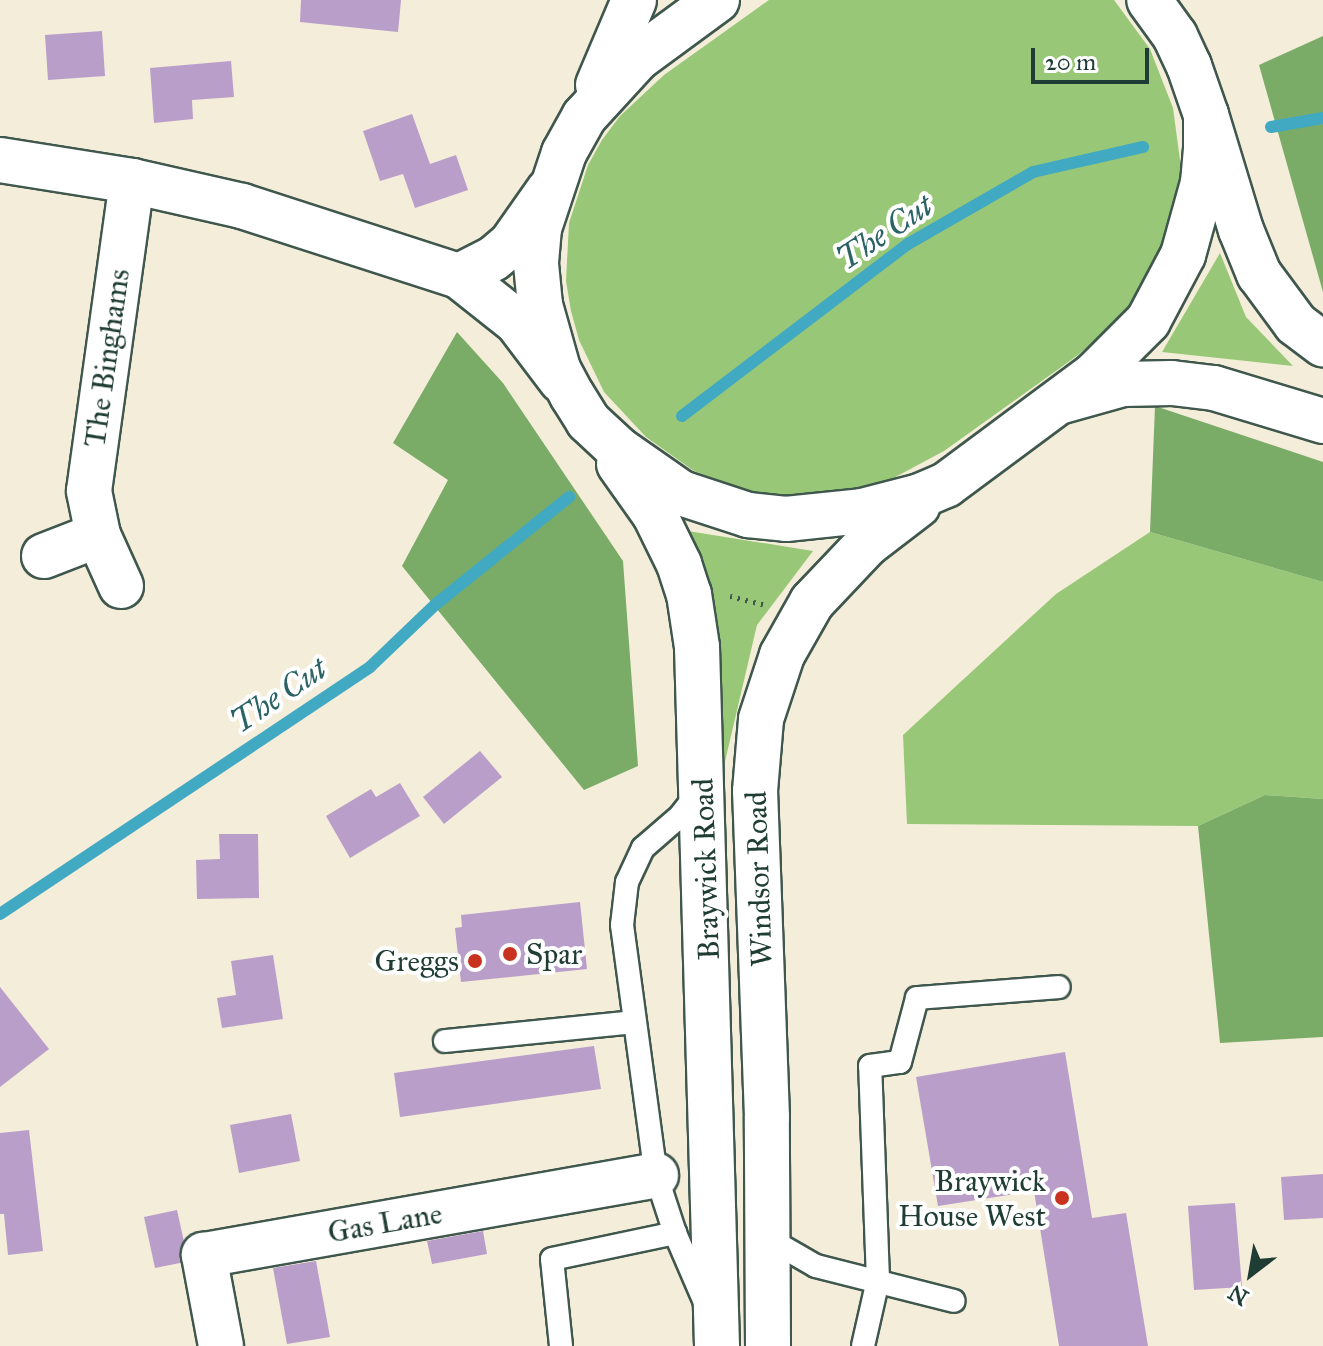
<!DOCTYPE html>
<style>
body{margin:0}
#map{position:relative;width:1323px;height:1346px;overflow:hidden;background:#f4edda;font-family:"IM FELL Great Primer",serif}
div>[style]{position:absolute}
.green>*{inset:0;background:#98c877}
.forest>*{inset:0;background:#7aac68}
.stream>*{height:12px;margin:-6px;padding:0 6px;transform-origin:6px;border-radius:6px;background:#41a9c1}
.building>*{inset:0;background:#b99ec9}
.path>*{height:5px;margin-top:-2.5px;transform-origin:0;background:repeating-linear-gradient(90deg,#3f574d 0 2px,transparent 0 8px)}
.roads{filter:drop-shadow(2px 0 #3f574d) drop-shadow(-2px 0 #3f574d) drop-shadow(0 2px #3f574d) drop-shadow(0 -2px #3f574d)}
.lane>*{height:22px;margin:-11px;padding:0 11px;transform-origin:11px;border-radius:11px;background:#fff}
.street>*{height:44px;margin:-22px;padding:0 22px;transform-origin:22px;border-radius:22px;background:#fff}
.primary>*{height:44px;margin:-22px;padding:0 22px;transform-origin:22px;border-radius:22px;background:#fff}
.highway>*{height:44px;margin:-22px;padding:0 22px;transform-origin:22px;border-radius:22px;background:#fff}
.dots>*{width:22px;height:22px;translate:-50% -50%;box-sizing:border-box;border:4px solid #fff;border-radius:50%}
span{translate:-50% -50%;white-space:nowrap;text-align:center;line-height:1.15;-webkit-text-stroke:8px #fff;paint-order:stroke}
.street-label{font-size:30px;color:#1f3d34}
.poi-label{font-size:30px;color:#1f3d34}
.left{translate:0 -50%;text-align:left}
.right{translate:-100% -50%;text-align:right}
.water-label{font-size:32px;color:#2b6365;font-style:italic}
.north{position:absolute;left:1211px;top:1234px;width:80px;height:80px;-webkit-text-stroke:6px #fff;paint-order:stroke;rotate:211deg;font-size:22px;font-weight:700;line-height:32px;text-align:center;color:#1f3d34}
.north::after{content:'';display:block;margin:auto;width:28px;height:36px;background:#1f3d34;clip-path:polygon(50% 0,100% 100%,50% 72%,0 100%)}
.scale{position:absolute;left:1031px;top:48px;width:118px;height:36px;box-sizing:border-box;border:4px solid #1f3d34;border-top:0;padding-left:10px;font-size:24px;line-height:28px;white-space:nowrap;color:#1f3d34;-webkit-text-stroke:6px #fff;paint-order:stroke}
</style>
<div id="map">
<div class="green">
<div style="clip-path:polygon(769px 0,1114px 0,1150px 49px,1173px 108px,1182px 175px,1177px 207px,1169px 235px,1140px 293px,1121px 318px,1078px 355px,944px 451px,871px 490px,784px 500px,753px 493px,694px 471px,646px 437px,604px 392px,579px 340px,571px 311px,566px 281px,569px 223px,588px 165px,602px 140px,620px 116px,664px 75px)"></div>
<div style="clip-path:polygon(1220px 253px,1246px 317px,1293px 366px,1162px 352px)"></div>
<div style="clip-path:polygon(688px 531px,813px 551px,757px 625px,723px 770px,711px 586px)"></div>
<div style="clip-path:polygon(1150px 532px,1323px 582px,1323px 799px,1265px 795px,1198px 826px,907px 824px,903px 735px,1056px 594px)"></div>
</div>
<div class="forest">
<div style="clip-path:polygon(1323px 36px,1323px 292px,1259px 65px)"></div>
<div style="clip-path:polygon(457px 332px,503px 383px,623px 561px,638px 766px,584px 790px,402px 566px,448px 480px,393px 443px)"></div>
<div style="clip-path:polygon(1155px 406px,1323px 462px,1323px 582px,1150px 532px)"></div>
<div style="clip-path:polygon(1265px 795px,1323px 799px,1323px 1037px,1220px 1043px,1198px 826px)"></div>
</div>
<div class="stream">
<div style="left:1271px;top:127px;width:53px;rotate:-9.8deg"></div>
<div style="left:682px;top:416px;width:284px;rotate:-37.3deg"></div>
<div style="left:908px;top:244px;width:144px;rotate:-29.9deg"></div>
<div style="left:1033px;top:172px;width:113px;rotate:-12.8deg"></div>
<div style="left:0;top:914px;width:445px;rotate:-33.7deg"></div>
<div style="left:370px;top:667px;width:91px;rotate:-43.7deg"></div>
<div style="left:436px;top:604px;width:171px;rotate:-38.8deg"></div>
</div>
<div class="building">
<div style="clip-path:polygon(301px 0,401px 0,398px 32px,300px 22px)"></div>
<div style="clip-path:polygon(102px 31px,105px 76px,48px 80px,45px 35px)"></div>
<div style="clip-path:polygon(231px 61px,234px 97px,192px 100px,193px 119px,154px 123px,150px 68px)"></div>
<div style="clip-path:polygon(412px 114px,430px 164px,456px 155px,468px 190px,415px 208px,403px 174px,380px 181px,363px 131px)"></div>
<div style="clip-path:polygon(480px 751px,502px 777px,444px 824px,423px 797px)"></div>
<div style="clip-path:polygon(400px 783px,420px 816px,350px 858px,326px 816px,371px 789px,376px 797px)"></div>
<div style="clip-path:polygon(219px 834px,258px 834px,259px 898px,197px 899px,196px 860px,220px 859px)"></div>
<div style="clip-path:polygon(580px 902px,587px 969px,461px 982px,455px 928px,462px 927px,461px 915px)"></div>
<div style="clip-path:polygon(273px 955px,283px 1019px,222px 1028px,217px 998px,236px 995px,231px 961px)"></div>
<div style="clip-path:polygon(0 987px,49px 1049px,0 1087px)"></div>
<div style="clip-path:polygon(594px 1046px,601px 1089px,400px 1117px,394px 1073px)"></div>
<div style="clip-path:polygon(1065px 1052px,1092px 1218px,1126px 1213px,1148px 1346px,1059px 1346px,1034px 1191px,938px 1206px,916px 1077px)"></div>
<div style="clip-path:polygon(291px 1114px,300px 1161px,239px 1173px,230px 1125px)"></div>
<div style="clip-path:polygon(29px 1130px,43px 1251px,8px 1255px,4px 1214px,0 1214px,0 1133px)"></div>
<div style="clip-path:polygon(1323px 1174px,1323px 1218px,1284px 1220px,1281px 1177px)"></div>
<div style="clip-path:polygon(1235px 1203px,1242px 1287px,1194px 1290px,1188px 1206px)"></div>
<div style="clip-path:polygon(177px 1210px,184px 1242px,180px 1263px,155px 1268px,144px 1217px)"></div>
<div style="clip-path:polygon(483px 1231px,487px 1254px,432px 1264px,427px 1241px)"></div>
<div style="clip-path:polygon(316px 1261px,330px 1337px,287px 1344px,273px 1268px)"></div>
</div>
<div class="path">
<div style="left:730px;top:596px;width:34px;rotate:14deg"></div>
</div>
<div class="roads">
<div class="lane">
<div style="left:698px;top:793px;width:29px;rotate:128deg"></div>
<div style="left:680px;top:816px;width:49px;rotate:139.1deg"></div>
<div style="left:643px;top:848px;width:38px;rotate:115deg"></div>
<div style="left:627px;top:882px;width:43px;rotate:96.6deg"></div>
<div style="left:622px;top:925px;width:252px;rotate:82.3deg"></div>
<div style="left:656px;top:1175px;width:61px;rotate:71.9deg"></div>
<div style="left:675px;top:1233px;width:73px;rotate:66.6deg"></div>
<div style="left:445px;top:1041px;width:190px;rotate:-5.7deg"></div>
<div style="left:769px;top:1239px;width:54px;rotate:29.9deg"></div>
<div style="left:816px;top:1266px;width:142px;rotate:14.2deg"></div>
<div style="left:561px;top:1346px;width:87px;rotate:-95.9deg"></div>
<div style="left:552px;top:1259px;width:126px;rotate:-11.9deg"></div>
<div style="left:863px;top:1346px;width:68px;rotate:-77.2deg"></div>
<div style="left:878px;top:1280px;width:214px;rotate:-92.1deg"></div>
<div style="left:870px;top:1066px;width:30px;rotate:-8deg"></div>
<div style="left:900px;top:1062px;width:66px;rotate:-75.1deg"></div>
<div style="left:917px;top:998px;width:142px;rotate:-4.4deg"></div>
</div>
<div class="street">
<div style="left:0;top:160px;width:134px;rotate:9deg"></div>
<div style="left:132px;top:181px;width:113px;rotate:12.8deg"></div>
<div style="left:242px;top:206px;width:228px;rotate:17.9deg"></div>
<div style="left:459px;top:276px;width:74px;rotate:38.4deg"></div>
<div style="left:517px;top:322px;width:73px;rotate:52.8deg"></div>
<div style="left:459px;top:276px;width:38px;rotate:-27deg"></div>
<div style="left:493px;top:259px;width:23px;rotate:-40deg"></div>
<div style="left:511px;top:244px;width:66px;rotate:-54.9deg"></div>
<div style="left:44px;top:556px;width:58px;rotate:-21.3deg"></div>
<div style="left:121px;top:586px;width:56px;rotate:-114.3deg"></div>
<div style="left:98px;top:535px;width:45px;rotate:-101.6deg"></div>
<div style="left:89px;top:491px;width:313px;rotate:-82.1deg"></div>
<div style="left:221px;top:1346px;width:93px;rotate:-100.6deg"></div>
<div style="left:204px;top:1255px;width:459px;rotate:-10deg"></div>
</div>
<div class="primary">
<div style="left:717px;top:0;width:98px;rotate:143.7deg"></div>
<div style="left:638px;top:58px;width:80px;rotate:132.5deg"></div>
<div style="left:584px;top:117px;width:41px;rotate:119.1deg"></div>
<div style="left:564px;top:153px;width:79px;rotate:108.4deg"></div>
<div style="left:539px;top:228px;width:36px;rotate:95deg"></div>
<div style="left:536px;top:264px;width:41px;rotate:84.4deg"></div>
<div style="left:540px;top:305px;width:66px;rotate:74.3deg"></div>
<div style="left:558px;top:369px;width:30px;rotate:62deg"></div>
<div style="left:572px;top:395px;width:31px;rotate:58deg"></div>
<div style="left:588px;top:421px;width:41px;rotate:43deg"></div>
<div style="left:618px;top:449px;width:77px;rotate:34.9deg"></div>
<div style="left:681px;top:493px;width:71px;rotate:18.2deg"></div>
<div style="left:748px;top:515px;width:38px;rotate:6deg"></div>
<div style="left:786px;top:519px;width:76px;rotate:-6deg"></div>
<div style="left:862px;top:511px;width:60px;rotate:-14.5deg"></div>
<div style="left:920px;top:496px;width:28px;rotate:-23deg"></div>
<div style="left:946px;top:485px;width:183px;rotate:-36.6deg"></div>
<div style="left:1093px;top:376px;width:78px;rotate:-45deg"></div>
<div style="left:1148px;top:321px;width:75px;rotate:-62.1deg"></div>
<div style="left:1183px;top:255px;width:75px;rotate:-74.5deg"></div>
<div style="left:1203px;top:183px;width:34px;rotate:-85deg"></div>
<div style="left:1206px;top:149px;width:34px;rotate:-90deg"></div>
<div style="left:1206px;top:115px;width:52px;rotate:-109.1deg"></div>
<div style="left:1189px;top:66px;width:33px;rotate:-115deg"></div>
<div style="left:1175px;top:36px;width:44px;rotate:-125.8deg"></div>
<div style="left:598px;top:85px;width:92px;rotate:-67deg"></div>
<div style="left:619px;top:464px;width:62px;rotate:54.8deg"></div>
<div style="left:655px;top:515px;width:55px;rotate:63.9deg"></div>
<div style="left:679px;top:564px;width:32px;rotate:72deg"></div>
<div style="left:689px;top:594px;width:54px;rotate:81.4deg"></div>
<div style="left:697px;top:647px;width:699px;rotate:88.36deg"></div>
<div style="left:768px;top:1346px;width:229px;rotate:-90.3deg"></div>
<div style="left:767px;top:1117px;width:326px;rotate:-92.1deg"></div>
<div style="left:755px;top:791px;width:72px;rotate:-85.2deg"></div>
<div style="left:761px;top:719px;width:67px;rotate:-71.8deg"></div>
<div style="left:782px;top:655px;width:61px;rotate:-60.5deg"></div>
<div style="left:812px;top:602px;width:80px;rotate:-46.5deg"></div>
<div style="left:867px;top:544px;width:64px;rotate:-37.4deg"></div>
</div>
<div class="highway">
<div style="left:1206px;top:115px;width:120px;rotate:73.1deg"></div>
<div style="left:1241px;top:230px;width:48px;rotate:67.8deg"></div>
<div style="left:1259px;top:274px;width:62px;rotate:53.5deg"></div>
<div style="left:1296px;top:324px;width:34px;rotate:37deg"></div>
<div style="left:1062px;top:401px;width:63px;rotate:-15.6deg"></div>
<div style="left:1123px;top:384px;width:49px;rotate:-1.2deg"></div>
<div style="left:1172px;top:383px;width:42px;rotate:6.8deg"></div>
<div style="left:1214px;top:388px;width:114px;rotate:16.8deg"></div>
</div>
</div>
<div class="dots">
<div style="left:510px;top:954px;background:#c8321e"></div>
<div style="left:475px;top:961px;background:#c8321e"></div>
<div style="left:1062px;top:1198px;background:#c8321e"></div>
</div>
<div class="street-label">
<span style="left:107px;top:358px;rotate:-82deg">The Binghams</span>
<span style="left:706px;top:869px;rotate:-92deg">Braywick Road</span>
<span style="left:759px;top:879px;rotate:-92deg">Windsor Road</span>
<span style="left:385px;top:1223px;rotate:-10deg">Gas Lane</span>
</div>
<div class="poi-label">
<span class="left" style="left:526px;top:954px">Spar</span>
<span class="right" style="left:459px;top:961px">Greggs</span>
<span class="right" style="left:1046px;top:1198px">Braywick<br>House West</span>
</div>
<div class="water-label">
<span style="left:885px;top:233px;rotate:-34deg">The Cut</span>
<span style="left:279px;top:696px;rotate:-34deg">The Cut</span>
</div>
<div class="north">N</div>
<div class="scale">20 m</div>
</div>
